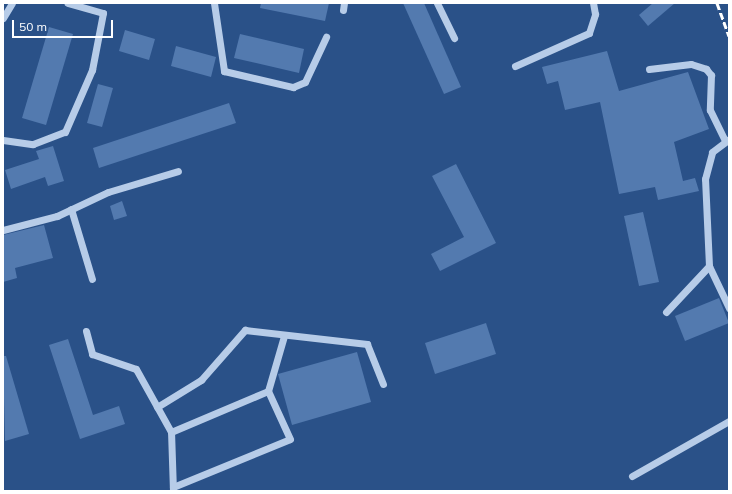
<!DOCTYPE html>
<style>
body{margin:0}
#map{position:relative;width:732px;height:494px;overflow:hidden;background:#2a5188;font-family:Mulish,sans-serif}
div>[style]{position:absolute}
.building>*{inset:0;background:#537aaf}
.minor>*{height:7px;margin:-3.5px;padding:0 3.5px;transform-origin:3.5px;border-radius:3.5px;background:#b7cce8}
.rail>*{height:3px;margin-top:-1.5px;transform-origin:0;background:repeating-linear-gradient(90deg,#fff 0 7px,transparent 0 10px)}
span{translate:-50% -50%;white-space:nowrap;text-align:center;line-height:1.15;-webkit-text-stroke:3px #2a5188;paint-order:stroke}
.frame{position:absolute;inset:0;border:4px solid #fff;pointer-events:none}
.scale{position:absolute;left:12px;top:20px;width:101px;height:18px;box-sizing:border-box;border:2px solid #fff;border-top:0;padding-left:5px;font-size:12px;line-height:14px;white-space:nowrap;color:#fff;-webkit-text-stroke:3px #2a5188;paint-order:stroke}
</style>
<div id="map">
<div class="building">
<div style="clip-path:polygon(261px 3px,329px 3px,325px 21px,260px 8px)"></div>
<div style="clip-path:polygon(403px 3px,424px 3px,461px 87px,444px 94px)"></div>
<div style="clip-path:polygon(653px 3px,675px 3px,648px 26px,639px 15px)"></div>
<div style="clip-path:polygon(49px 27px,73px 34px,46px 125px,22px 118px)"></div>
<div style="clip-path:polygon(125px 30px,155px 39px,149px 60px,119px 51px)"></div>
<div style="clip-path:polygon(240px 34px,304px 49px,299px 73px,234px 58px)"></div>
<div style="clip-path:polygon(176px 46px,216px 57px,211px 77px,171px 66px)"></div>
<div style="clip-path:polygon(607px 51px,619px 91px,688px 72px,709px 129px,674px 142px,683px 181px,695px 178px,699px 191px,658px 200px,655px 187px,619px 194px,600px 102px,565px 110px,558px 81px,547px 84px,542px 67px)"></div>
<div style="clip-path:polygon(98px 84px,113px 88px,102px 127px,87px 123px)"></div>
<div style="clip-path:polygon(229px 103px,236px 123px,99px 168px,93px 148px)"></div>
<div style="clip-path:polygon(53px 146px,64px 181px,48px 186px,45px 177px,11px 189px,5px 170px,39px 159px,36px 151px)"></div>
<div style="clip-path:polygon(456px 164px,496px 243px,440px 271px,431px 254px,464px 237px,432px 176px)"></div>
<div style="clip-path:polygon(122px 201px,127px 216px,114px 220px,110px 206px)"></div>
<div style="clip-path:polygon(643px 212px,659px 282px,639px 286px,624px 216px)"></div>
<div style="clip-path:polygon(44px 225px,53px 258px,15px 268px,17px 278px,3px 282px,3px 235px)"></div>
<div style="clip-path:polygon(719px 298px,729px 323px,685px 341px,675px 316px)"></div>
<div style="clip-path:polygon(486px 323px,496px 354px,435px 374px,425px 343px)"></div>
<div style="clip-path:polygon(68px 339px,93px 415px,119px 406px,125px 424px,80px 439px,49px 345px)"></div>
<div style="clip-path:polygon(357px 352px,371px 402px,292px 425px,278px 374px)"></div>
<div style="clip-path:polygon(3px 356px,6px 356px,29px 434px,5px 441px)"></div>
</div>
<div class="minor">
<div style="left:214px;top:3px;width:69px;rotate:81.6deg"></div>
<div style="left:224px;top:71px;width:71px;rotate:13.1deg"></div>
<div style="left:293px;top:87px;width:13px;rotate:-23deg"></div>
<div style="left:305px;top:82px;width:50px;rotate:-65deg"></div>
<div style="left:437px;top:3px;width:39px;rotate:64deg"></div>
<div style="left:343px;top:10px;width:7px;rotate:-82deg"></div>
<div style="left:3px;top:18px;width:17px;rotate:-59deg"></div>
<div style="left:515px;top:66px;width:81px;rotate:-24deg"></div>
<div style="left:589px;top:33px;width:20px;rotate:-72deg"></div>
<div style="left:595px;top:14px;width:11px;rotate:-100deg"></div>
<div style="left:649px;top:69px;width:42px;rotate:-6.8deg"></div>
<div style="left:691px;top:64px;width:16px;rotate:18deg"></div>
<div style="left:706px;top:69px;width:8px;rotate:50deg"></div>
<div style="left:711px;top:75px;width:35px;rotate:92deg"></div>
<div style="left:710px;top:110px;width:34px;rotate:64deg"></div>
<div style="left:3px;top:140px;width:30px;rotate:8deg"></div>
<div style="left:33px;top:144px;width:34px;rotate:-21deg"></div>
<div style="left:65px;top:132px;width:68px;rotate:-66.5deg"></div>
<div style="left:92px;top:70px;width:58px;rotate:-79.1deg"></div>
<div style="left:103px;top:13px;width:37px;rotate:-164deg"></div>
<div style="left:71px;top:209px;width:73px;rotate:73.3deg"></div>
<div style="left:3px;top:230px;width:56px;rotate:-14.5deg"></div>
<div style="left:57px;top:216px;width:56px;rotate:-25.2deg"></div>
<div style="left:108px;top:192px;width:73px;rotate:-16.7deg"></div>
<div style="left:709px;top:266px;width:47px;rotate:64.5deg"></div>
<div style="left:666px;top:312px;width:63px;rotate:-46.9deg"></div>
<div style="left:709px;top:266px;width:87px;rotate:-92.6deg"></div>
<div style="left:705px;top:179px;width:28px;rotate:-75deg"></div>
<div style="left:712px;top:152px;width:21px;rotate:-37deg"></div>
<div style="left:86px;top:331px;width:24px;rotate:75deg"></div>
<div style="left:92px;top:354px;width:46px;rotate:18.8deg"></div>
<div style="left:136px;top:369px;width:72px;rotate:60.9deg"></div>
<div style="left:157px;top:407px;width:52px;rotate:-31.5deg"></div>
<div style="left:201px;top:380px;width:67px;rotate:-48.7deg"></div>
<div style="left:245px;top:330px;width:123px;rotate:6.5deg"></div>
<div style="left:367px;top:344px;width:43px;rotate:68.2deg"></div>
<div style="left:632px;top:476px;width:112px;rotate:-29.6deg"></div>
<div style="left:173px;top:487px;width:126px;rotate:-22.3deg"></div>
<div style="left:290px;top:439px;width:53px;rotate:-114.6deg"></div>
<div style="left:173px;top:491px;width:59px;rotate:-91.9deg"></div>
<div style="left:171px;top:432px;width:105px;rotate:-22.9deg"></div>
<div style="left:268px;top:391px;width:57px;rotate:-73.8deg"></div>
</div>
<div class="rail">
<div style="left:717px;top:3px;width:35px;rotate:70deg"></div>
</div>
<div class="frame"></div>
<div class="scale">50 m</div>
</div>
